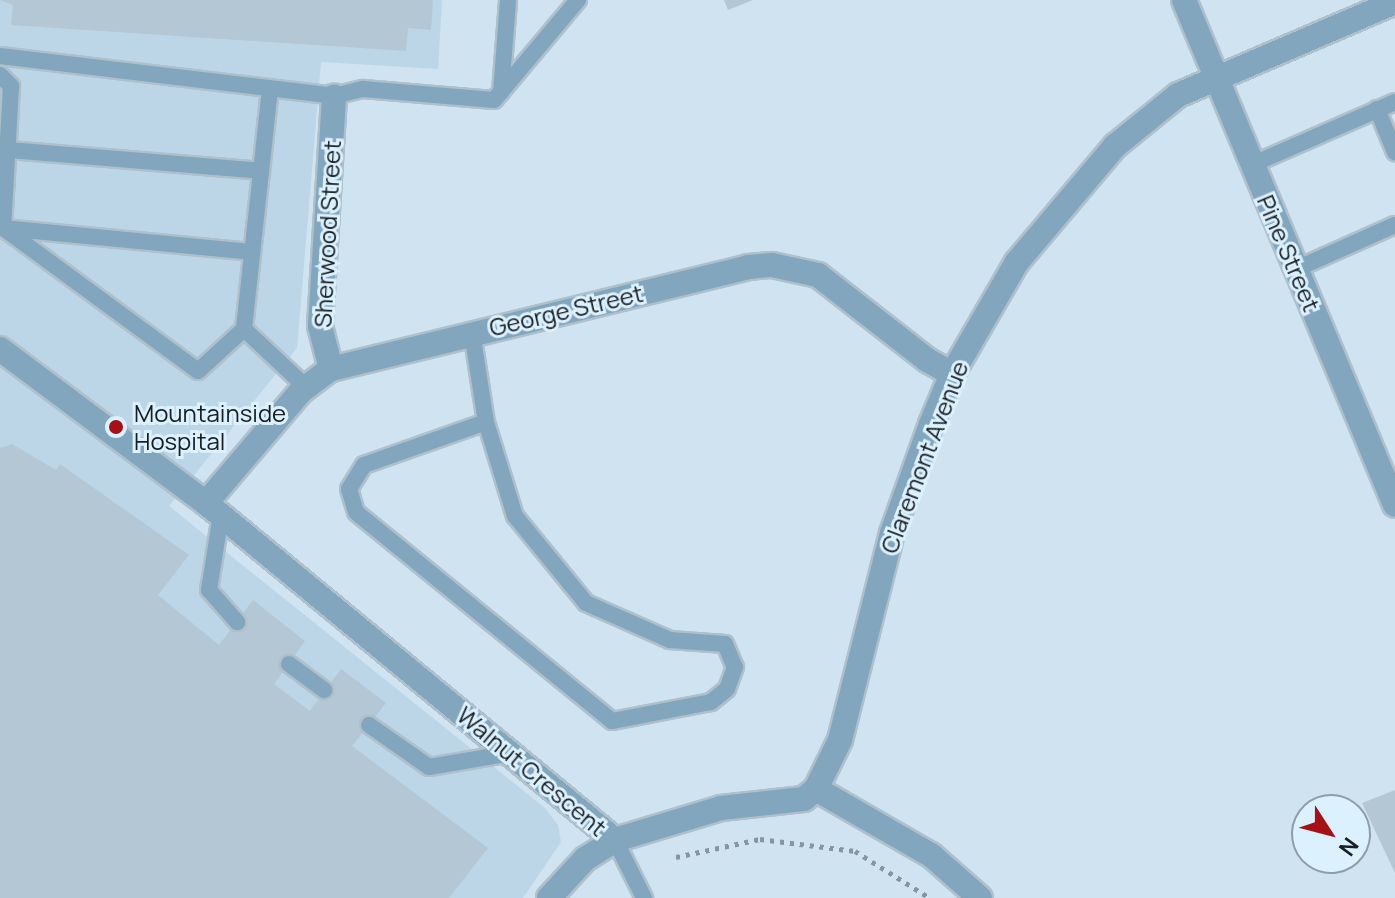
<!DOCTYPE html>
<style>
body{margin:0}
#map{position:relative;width:1395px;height:898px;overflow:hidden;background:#cfe3f1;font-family:Manrope,sans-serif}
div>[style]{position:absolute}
.built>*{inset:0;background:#bcd6e8}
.building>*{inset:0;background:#b4c7d4}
.path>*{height:5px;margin-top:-2.5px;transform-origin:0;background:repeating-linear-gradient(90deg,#86959f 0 4px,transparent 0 10px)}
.roads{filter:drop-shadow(2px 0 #aec0cc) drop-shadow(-2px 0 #aec0cc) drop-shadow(0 2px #aec0cc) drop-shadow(0 -2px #aec0cc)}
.service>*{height:16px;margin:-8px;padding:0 8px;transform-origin:8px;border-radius:8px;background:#82a6bd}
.minor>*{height:24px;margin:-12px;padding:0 12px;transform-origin:12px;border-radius:12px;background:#82a6bd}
.tertiary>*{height:24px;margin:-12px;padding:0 12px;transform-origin:12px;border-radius:12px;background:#82a6bd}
.dots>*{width:22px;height:22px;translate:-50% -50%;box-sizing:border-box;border:4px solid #dcf1fe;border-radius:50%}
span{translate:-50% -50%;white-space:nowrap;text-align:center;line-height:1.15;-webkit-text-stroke:6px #dcf1fe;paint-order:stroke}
.street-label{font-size:24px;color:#181f24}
.poi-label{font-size:24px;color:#181f24}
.left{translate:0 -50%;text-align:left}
.north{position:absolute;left:1291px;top:794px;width:80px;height:80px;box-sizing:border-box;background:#dcf1fe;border:2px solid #8e9da7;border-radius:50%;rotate:126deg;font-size:22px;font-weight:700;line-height:32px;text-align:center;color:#181f24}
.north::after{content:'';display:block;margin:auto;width:28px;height:36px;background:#a61115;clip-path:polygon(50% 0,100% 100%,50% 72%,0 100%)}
</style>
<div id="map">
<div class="built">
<div style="clip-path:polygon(0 0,442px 0,438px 69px,321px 62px,297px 348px,169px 506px,545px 808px,558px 825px,561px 842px,523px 898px,0 898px)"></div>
</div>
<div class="building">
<div style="clip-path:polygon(0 0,433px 0,431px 30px,408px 28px,406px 51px,11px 25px,13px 5px)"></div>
<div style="clip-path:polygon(724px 0,753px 0,728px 10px)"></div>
<div style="clip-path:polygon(12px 444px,56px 470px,60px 464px,189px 555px,158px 595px,219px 645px,253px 600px,305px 641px,274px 684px,310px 711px,341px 669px,386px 703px,352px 746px,488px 848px,449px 898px,0 898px,0 448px)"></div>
<div style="clip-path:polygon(1395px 790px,1395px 873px,1362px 803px)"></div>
</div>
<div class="path">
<div style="left:676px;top:857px;width:86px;rotate:-12.1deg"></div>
<div style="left:760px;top:839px;width:96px;rotate:7.2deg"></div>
<div style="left:855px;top:851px;width:89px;rotate:32.1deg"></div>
</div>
<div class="roads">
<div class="service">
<div style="left:0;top:56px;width:336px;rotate:6.8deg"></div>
<div style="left:334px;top:96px;width:30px;rotate:-14deg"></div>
<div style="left:363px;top:89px;width:131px;rotate:4.8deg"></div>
<div style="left:494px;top:100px;width:131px;rotate:-50deg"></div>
<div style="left:0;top:75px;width:16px;rotate:45deg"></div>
<div style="left:11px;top:86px;width:142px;rotate:93.2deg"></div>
<div style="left:270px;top:89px;width:241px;rotate:96.2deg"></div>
<div style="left:244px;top:329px;width:85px;rotate:43.1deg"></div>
<div style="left:501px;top:92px;width:92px;rotate:-85.6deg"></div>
<div style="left:1377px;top:109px;width:47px;rotate:67.3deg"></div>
<div style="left:8px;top:150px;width:254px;rotate:4.7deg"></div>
<div style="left:1251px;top:165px;width:157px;rotate:-23.6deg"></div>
<div style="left:1296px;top:269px;width:108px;rotate:-24deg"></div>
<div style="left:244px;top:329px;width:62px;rotate:137.6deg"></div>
<div style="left:198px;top:371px;width:242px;rotate:-143.7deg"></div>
<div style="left:3px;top:228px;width:249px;rotate:5.5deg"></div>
<div style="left:472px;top:332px;width:91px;rotate:81.2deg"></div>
<div style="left:486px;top:422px;width:98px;rotate:72.9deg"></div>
<div style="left:515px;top:516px;width:112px;rotate:50.8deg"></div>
<div style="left:586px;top:603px;width:92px;rotate:23.8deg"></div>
<div style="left:670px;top:640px;width:55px;rotate:4.2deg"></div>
<div style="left:725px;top:644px;width:25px;rotate:67deg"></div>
<div style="left:735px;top:667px;width:23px;rotate:110deg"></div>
<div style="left:727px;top:689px;width:21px;rotate:141deg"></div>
<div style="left:711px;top:702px;width:101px;rotate:169.1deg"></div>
<div style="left:612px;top:721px;width:330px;rotate:-140.8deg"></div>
<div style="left:356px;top:512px;width:24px;rotate:-107deg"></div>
<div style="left:349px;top:489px;width:28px;rotate:-58deg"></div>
<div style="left:364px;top:465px;width:129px;rotate:-19.4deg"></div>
<div style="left:221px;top:515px;width:76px;rotate:99.1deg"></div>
<div style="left:209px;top:590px;width:43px;rotate:48.8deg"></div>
<div style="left:289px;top:664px;width:44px;rotate:36.6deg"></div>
<div style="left:369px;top:725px;width:73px;rotate:35deg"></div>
<div style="left:429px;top:767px;width:83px;rotate:-9.7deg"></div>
<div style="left:615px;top:840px;width:65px;rotate:63.4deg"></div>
</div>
<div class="minor">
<div style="left:1184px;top:0;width:547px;rotate:67.32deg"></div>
<div style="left:0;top:349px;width:257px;rotate:36.8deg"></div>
<div style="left:206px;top:503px;width:530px;rotate:39.49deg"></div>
<div style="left:331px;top:369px;width:44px;rotate:-104.3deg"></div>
<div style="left:320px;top:326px;width:230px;rotate:-86.5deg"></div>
<div style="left:206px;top:503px;width:145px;rotate:-49.7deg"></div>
<div style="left:300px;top:392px;width:39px;rotate:-37deg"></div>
<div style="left:331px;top:369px;width:429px;rotate:-13.7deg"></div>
<div style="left:748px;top:267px;width:24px;rotate:-5deg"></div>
<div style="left:772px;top:265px;width:47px;rotate:12.3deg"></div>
<div style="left:818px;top:275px;width:138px;rotate:37.9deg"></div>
<div style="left:927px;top:360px;width:29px;rotate:29deg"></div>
<div style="left:816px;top:789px;width:133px;rotate:29.9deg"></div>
<div style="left:931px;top:855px;width:65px;rotate:41.3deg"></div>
</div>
<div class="tertiary">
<div style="left:549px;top:898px;width:53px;rotate:-47.3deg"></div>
<div style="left:585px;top:859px;width:36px;rotate:-32deg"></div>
<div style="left:615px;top:840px;width:111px;rotate:-16.8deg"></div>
<div style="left:721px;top:808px;width:83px;rotate:-6.2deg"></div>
<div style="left:804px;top:799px;width:16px;rotate:-40deg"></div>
<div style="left:816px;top:789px;width:55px;rotate:-63.9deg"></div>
<div style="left:840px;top:740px;width:213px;rotate:-75.9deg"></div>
<div style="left:892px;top:533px;width:116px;rotate:-70.3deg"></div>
<div style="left:931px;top:424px;width:54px;rotate:-67.2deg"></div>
<div style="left:952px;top:374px;width:129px;rotate:-59.9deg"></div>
<div style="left:1017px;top:262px;width:152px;rotate:-49.8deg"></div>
<div style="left:1115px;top:146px;width:81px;rotate:-39deg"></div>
<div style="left:1178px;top:95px;width:236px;rotate:-23.2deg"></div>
</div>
</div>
<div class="dots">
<div style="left:116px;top:427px;background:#a61115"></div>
</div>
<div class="street-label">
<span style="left:327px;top:234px;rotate:-87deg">Sherwood Street</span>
<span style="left:1289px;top:253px;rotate:67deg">Pine Street</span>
<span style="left:566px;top:310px;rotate:-13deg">George Street</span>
<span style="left:924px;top:457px;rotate:-69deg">Claremont Avenue</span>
<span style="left:532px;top:771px;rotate:40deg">Walnut Crescent</span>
</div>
<div class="poi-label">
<span class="left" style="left:134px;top:427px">Mountainside<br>Hospital</span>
</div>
<div class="north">N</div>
</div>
